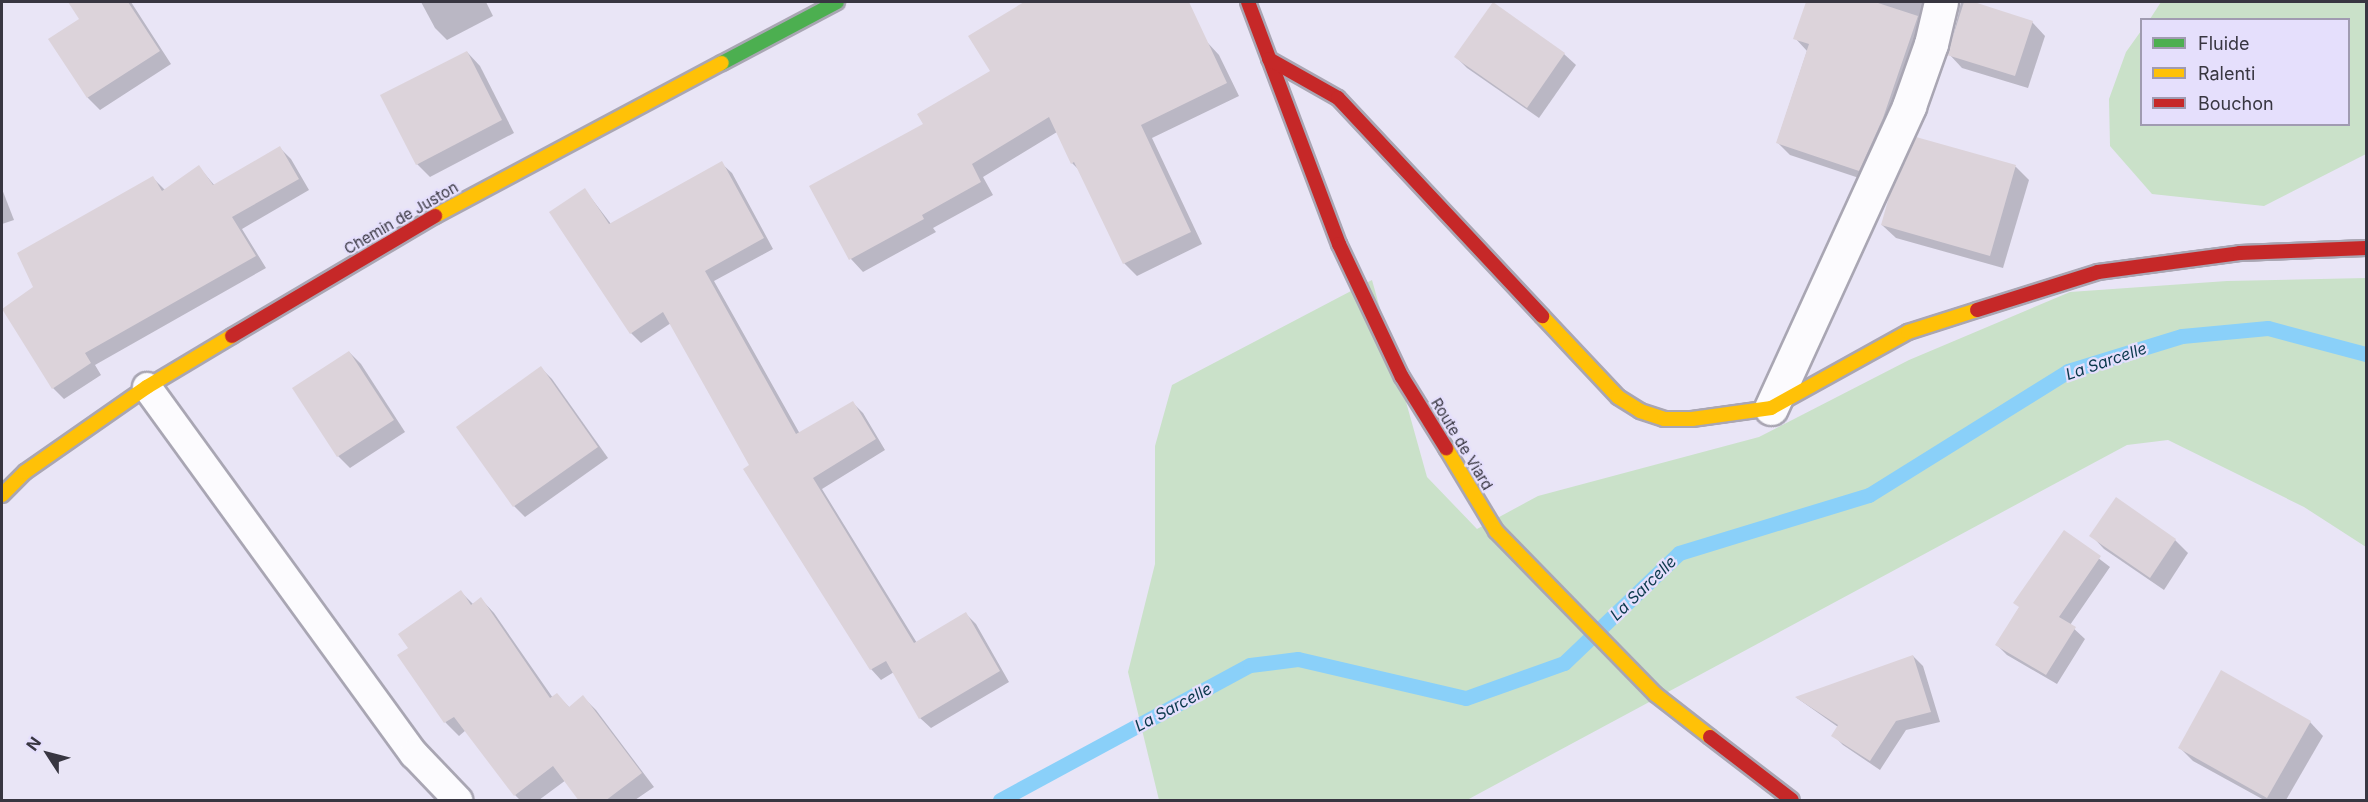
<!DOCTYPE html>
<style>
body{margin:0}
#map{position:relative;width:2368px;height:802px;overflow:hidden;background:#e9e5f6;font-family:Inter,sans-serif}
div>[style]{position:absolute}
.green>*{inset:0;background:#cae1c9}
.shadow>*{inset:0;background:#0003}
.stream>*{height:15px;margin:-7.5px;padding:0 7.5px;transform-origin:7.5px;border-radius:7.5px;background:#8ad0f9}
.building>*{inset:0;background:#dcd3da}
.roads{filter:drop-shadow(2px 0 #a9a6b3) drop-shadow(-2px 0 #a9a6b3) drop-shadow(0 2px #a9a6b3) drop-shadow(0 -2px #a9a6b3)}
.lane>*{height:28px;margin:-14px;padding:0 14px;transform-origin:14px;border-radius:14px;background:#fcfbfe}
.street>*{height:33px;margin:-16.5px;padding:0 16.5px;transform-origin:16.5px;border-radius:16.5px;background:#fcfbfe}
.fast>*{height:14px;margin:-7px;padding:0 7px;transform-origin:7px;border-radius:7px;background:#4caf50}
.slow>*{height:14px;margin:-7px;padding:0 7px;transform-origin:7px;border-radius:7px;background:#ffc107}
.jam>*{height:14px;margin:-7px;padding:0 7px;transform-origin:7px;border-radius:7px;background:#c62828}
span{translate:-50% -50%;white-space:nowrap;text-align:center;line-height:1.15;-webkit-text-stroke:4.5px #e5dffc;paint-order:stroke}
.street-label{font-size:15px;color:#383641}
.water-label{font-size:16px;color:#0a384c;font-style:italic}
.frame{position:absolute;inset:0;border:3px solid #383641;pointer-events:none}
.legend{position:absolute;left:2140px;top:18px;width:210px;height:108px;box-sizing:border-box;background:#e5dffc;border:2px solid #a09bb1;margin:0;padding:8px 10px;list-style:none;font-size:18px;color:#383641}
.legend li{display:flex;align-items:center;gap:12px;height:30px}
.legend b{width:30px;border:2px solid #a09bb1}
.north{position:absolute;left:18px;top:724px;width:60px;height:60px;-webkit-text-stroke:4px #e5dffc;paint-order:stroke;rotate:306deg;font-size:16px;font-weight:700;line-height:24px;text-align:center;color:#383641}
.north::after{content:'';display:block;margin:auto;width:21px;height:27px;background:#383641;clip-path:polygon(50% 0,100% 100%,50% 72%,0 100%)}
</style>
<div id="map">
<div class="green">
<div style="clip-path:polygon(2161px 2px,2366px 2px,2366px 154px,2264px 206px,2152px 194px,2110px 146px,2109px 99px,2126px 52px,2141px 31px,2142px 124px,2348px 124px,2348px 20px,2150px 19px)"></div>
<div style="clip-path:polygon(2366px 278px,2366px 547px,2304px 507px,2168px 440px,2127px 445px,1467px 800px,1159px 800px,1128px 672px,1155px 564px,1155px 446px,1172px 385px,1372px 280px,1427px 477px,1477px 529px,1538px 496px,1759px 437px,1909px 360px,2070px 292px,2227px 281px)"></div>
</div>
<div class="shadow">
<div style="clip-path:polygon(82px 2px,131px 2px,171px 64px,100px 110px,88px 98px,50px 40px,81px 20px,73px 7px)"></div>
<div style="clip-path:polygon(421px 2px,486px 2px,493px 16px,447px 40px,435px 28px)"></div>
<div style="clip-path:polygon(1027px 2px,1157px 2px,1172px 30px,1207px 42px,1219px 55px,1239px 96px,1152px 138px,1202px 244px,1137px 276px,1124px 263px,1080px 171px,1072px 163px,1057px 132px,983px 177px,993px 195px,933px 228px,936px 232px,863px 272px,851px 259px,811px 187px,925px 124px,992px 72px,970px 36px)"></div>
<div style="clip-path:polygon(1808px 2px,1941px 2px,1871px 182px,1790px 155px,1777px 142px,1807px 51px,1795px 38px)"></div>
<div style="clip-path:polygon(1961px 2px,1969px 2px,2032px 22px,2045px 36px,2028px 88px,1962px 68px,1949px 54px)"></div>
<div style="clip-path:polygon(1494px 4px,1564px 54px,1576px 65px,1539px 118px,1467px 68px,1456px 57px)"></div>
<div style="clip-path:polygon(467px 52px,480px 66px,514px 133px,430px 177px,417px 164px)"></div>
<div style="clip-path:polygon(1916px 138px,2016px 167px,2029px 180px,2003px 268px,1896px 238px,1882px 225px)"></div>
<div style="clip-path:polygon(280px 148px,291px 159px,309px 190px,242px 229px,266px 268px,95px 365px,101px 375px,64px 399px,53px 388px,35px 287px,153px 178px,165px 190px,199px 167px,215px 186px)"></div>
<div style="clip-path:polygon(721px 163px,732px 173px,773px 249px,714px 281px,800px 434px,853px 403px,863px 413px,885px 450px,822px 489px,917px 643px,966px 614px,976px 624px,1009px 682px,931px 728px,920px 718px,894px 672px,881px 680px,871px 669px,745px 469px,751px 465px,671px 323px,641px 343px,631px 333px,585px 190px,611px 224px)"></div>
<div style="clip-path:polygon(2px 189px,14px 220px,2px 224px)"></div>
<div style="clip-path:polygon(349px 352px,361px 364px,405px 432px,350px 468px,338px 456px)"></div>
<div style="clip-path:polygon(541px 368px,552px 379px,608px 458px,525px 517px,514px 506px,458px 427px)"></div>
<div style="clip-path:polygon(2064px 532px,2110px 567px,2070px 625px,2085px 639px,2057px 684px,2007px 655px,1997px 645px)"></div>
<div style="clip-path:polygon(2091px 535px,2175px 540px,2188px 553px,2164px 590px,2104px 549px)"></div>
<div style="clip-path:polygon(461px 592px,473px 604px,481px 599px,494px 613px,553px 698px,557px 695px,570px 708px,583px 697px,596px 710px,654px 787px,635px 800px,581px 800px,566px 780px,539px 800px,520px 800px,515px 795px,466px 730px,459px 736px,446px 723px,400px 656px,410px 649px)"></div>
<div style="clip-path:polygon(1913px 656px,1923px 666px,1940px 722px,1906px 730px,1880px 770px,1843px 745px,1833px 735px,1838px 727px,1797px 698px)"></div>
<div style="clip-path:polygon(2310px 722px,2323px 736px,2286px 800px,2264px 800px,2193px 761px,2180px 748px)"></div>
</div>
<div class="stream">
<div style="left:1000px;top:800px;width:284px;rotate:-28.4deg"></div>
<div style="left:1250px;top:665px;width:48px;rotate:-7.1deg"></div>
<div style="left:1298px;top:659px;width:172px;rotate:13.1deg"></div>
<div style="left:1466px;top:698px;width:104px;rotate:-19.7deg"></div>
<div style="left:1564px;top:663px;width:159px;rotate:-43.7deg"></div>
<div style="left:1679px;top:553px;width:199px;rotate:-17deg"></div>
<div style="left:1869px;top:495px;width:234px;rotate:-31.9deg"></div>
<div style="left:2068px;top:371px;width:119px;rotate:-17.1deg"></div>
<div style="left:2182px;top:336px;width:86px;rotate:-5.3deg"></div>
<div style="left:2268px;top:328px;width:101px;rotate:14.9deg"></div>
</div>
<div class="building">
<div style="clip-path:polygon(68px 2px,128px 2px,160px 51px,87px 98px,48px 39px,79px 19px)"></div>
<div style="clip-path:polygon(1024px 2px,1189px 2px,1227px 83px,1141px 125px,1191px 232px,1123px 264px,1074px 162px,1071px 164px,1049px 117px,972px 164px,981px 182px,922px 215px,924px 219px,849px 260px,809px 186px,923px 124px,917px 114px,990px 71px,968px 36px)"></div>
<div style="clip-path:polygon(1493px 2px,1565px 53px,1527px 108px,1454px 57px)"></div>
<div style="clip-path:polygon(1806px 2px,1875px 2px,1918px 16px,1883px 118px,1859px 171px,1776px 143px,1809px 44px,1793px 39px)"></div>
<div style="clip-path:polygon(1964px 2px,1974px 2px,2033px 21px,2015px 76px,1947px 55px)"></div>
<div style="clip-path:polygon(467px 51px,502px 120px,416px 165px,380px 95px)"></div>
<div style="clip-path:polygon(1916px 137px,2016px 165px,1990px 256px,1881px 225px,1890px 193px)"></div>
<div style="clip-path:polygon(280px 146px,299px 179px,232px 217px,256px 256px,85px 353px,91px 363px,52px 389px,2px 309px,33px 287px,17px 253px,153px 176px,162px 191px,199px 165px,213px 185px)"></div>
<div style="clip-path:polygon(722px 161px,764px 238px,705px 271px,796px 434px,853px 401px,876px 439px,813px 478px,914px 643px,966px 612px,1000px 671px,919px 719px,886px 661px,870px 670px,767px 507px,743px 469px,749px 465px,663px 312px,630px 334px,549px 212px,585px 188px,609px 224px)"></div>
<div style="clip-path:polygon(349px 351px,394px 420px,337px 457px,292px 388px)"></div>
<div style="clip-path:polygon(541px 366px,598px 447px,513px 507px,456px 427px)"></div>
<div style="clip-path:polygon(2116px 497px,2176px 539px,2150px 578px,2089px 536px)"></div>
<div style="clip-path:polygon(2064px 530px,2101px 556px,2059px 617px,2076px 627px,2046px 675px,1995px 645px,2019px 607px,2013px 603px)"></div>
<div style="clip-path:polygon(461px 590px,471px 605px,481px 597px,550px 698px,557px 693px,569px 707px,583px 695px,642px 773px,605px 801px,579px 801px,553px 766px,514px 796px,454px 717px,444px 723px,397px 655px,408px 648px,398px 634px)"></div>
<div style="clip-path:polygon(1913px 655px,1931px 712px,1896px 721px,1870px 761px,1831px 736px,1838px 725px,1795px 697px)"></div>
<div style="clip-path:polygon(2221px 670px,2311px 721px,2267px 798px,2178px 748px)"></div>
</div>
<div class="roads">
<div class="lane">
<div style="left:147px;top:387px;width:454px;rotate:54deg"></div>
<div style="left:414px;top:754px;width:64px;rotate:46.3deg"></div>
</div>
<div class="street">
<div style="left:1771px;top:408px;width:332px;rotate:-65.4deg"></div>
<div style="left:1909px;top:106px;width:66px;rotate:-70.5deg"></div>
<div style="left:1931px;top:44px;width:43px;rotate:-76.6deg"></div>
</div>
<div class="fast">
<div style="left:722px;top:63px;width:130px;rotate:-27.9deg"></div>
</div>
<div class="slow">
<div style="left:435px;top:216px;width:325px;rotate:-28.1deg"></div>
<div style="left:1542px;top:316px;width:111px;rotate:46.8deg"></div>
<div style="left:1618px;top:397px;width:26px;rotate:32deg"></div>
<div style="left:1640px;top:411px;width:25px;rotate:18deg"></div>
<div style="left:1664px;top:419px;width:28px"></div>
<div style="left:1692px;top:419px;width:80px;rotate:-7.9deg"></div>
<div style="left:1771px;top:408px;width:157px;rotate:-29deg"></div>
<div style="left:1908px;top:332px;width:72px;rotate:-17.7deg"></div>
<div style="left:1446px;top:448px;width:97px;rotate:58.9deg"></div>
<div style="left:1496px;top:531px;width:228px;rotate:45.7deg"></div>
<div style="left:1655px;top:694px;width:70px;rotate:38deg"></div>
<div style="left:2px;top:495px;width:33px;rotate:-45deg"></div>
<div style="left:25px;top:472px;width:149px;rotate:-34.9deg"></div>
<div style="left:147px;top:387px;width:99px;rotate:-31deg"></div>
</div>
<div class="jam">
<div style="left:1248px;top:2px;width:259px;rotate:69.4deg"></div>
<div style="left:1339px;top:244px;width:147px;rotate:64.7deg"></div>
<div style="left:1402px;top:377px;width:84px;rotate:58.2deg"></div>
<div style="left:1269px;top:59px;width:79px;rotate:29.5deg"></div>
<div style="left:1338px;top:98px;width:299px;rotate:46.9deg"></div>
<div style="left:1977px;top:310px;width:127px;rotate:-17.4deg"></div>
<div style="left:2098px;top:272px;width:143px;rotate:-7.6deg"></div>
<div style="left:2240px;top:253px;width:126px;rotate:-2.3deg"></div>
<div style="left:232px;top:336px;width:236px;rotate:-30.6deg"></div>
<div style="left:1710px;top:737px;width:103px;rotate:37.5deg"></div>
</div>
</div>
<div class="street-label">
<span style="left:401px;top:218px;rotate:-30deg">Chemin de Juston</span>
<span style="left:1462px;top:444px;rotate:59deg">Route de Viard</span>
</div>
<div class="water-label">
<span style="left:2106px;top:361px;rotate:-19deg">La Sarcelle</span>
<span style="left:1643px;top:588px;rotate:-44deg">La Sarcelle</span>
<span style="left:1173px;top:707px;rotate:-28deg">La Sarcelle</span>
</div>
<div class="frame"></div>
<ul class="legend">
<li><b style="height:8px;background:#4caf50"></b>Fluide</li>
<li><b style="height:8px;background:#ffc107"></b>Ralenti</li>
<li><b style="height:8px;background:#c62828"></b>Bouchon</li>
</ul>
<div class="north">N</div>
</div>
